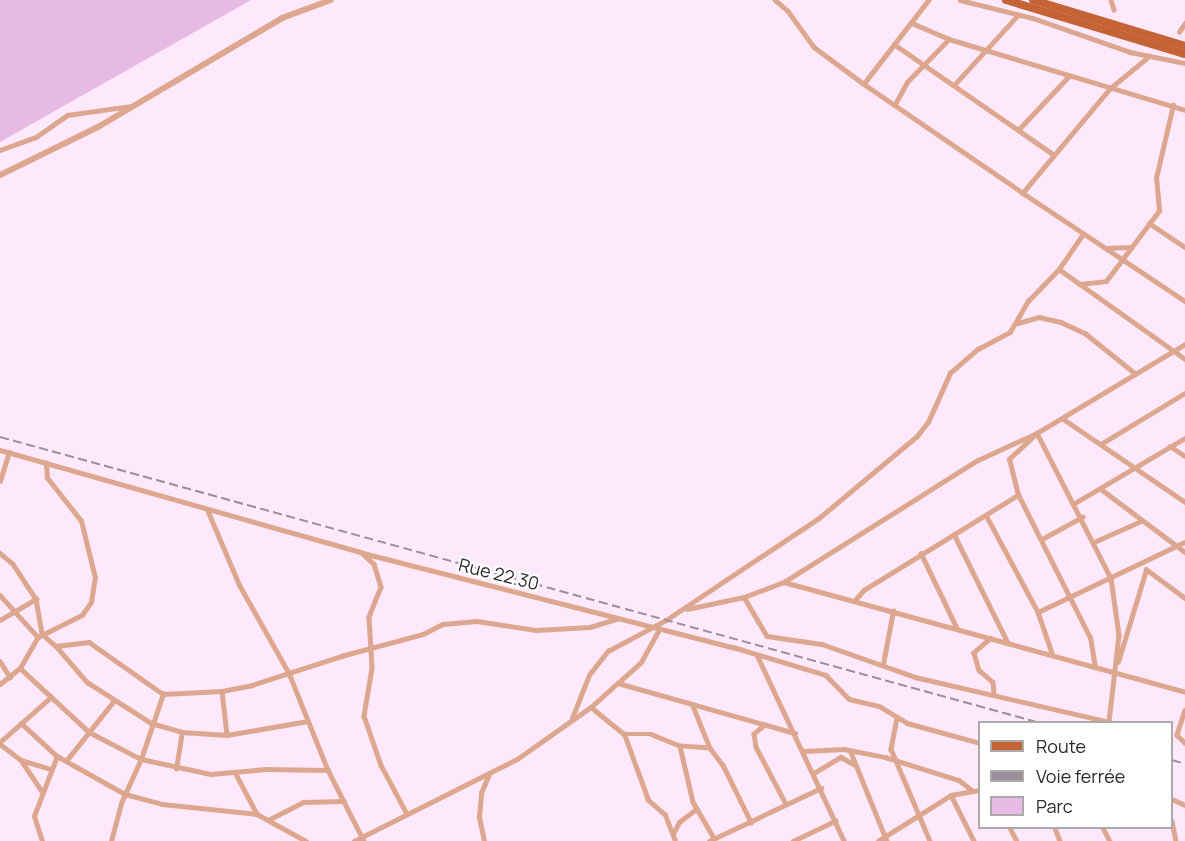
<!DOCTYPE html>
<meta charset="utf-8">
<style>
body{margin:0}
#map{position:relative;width:1185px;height:841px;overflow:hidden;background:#fee8fc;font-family:Manrope,sans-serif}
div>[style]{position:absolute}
.green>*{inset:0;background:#e7bae4}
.minor>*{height:4.5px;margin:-2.25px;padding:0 2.25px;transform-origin:2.25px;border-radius:2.25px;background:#dda78f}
.tertiary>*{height:6px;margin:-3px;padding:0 3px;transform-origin:3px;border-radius:3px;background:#dda78f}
.primary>*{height:8px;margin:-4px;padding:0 4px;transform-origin:4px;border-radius:4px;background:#c46435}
.rail>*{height:1.5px;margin-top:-0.75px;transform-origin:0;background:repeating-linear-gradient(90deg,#9e8e9c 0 9px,transparent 0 13.5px)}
span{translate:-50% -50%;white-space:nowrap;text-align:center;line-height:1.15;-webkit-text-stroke:4.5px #fff;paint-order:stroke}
.street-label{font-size:18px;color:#2f272e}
.legend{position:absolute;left:978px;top:721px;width:195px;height:108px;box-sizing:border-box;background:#fff;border:2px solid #aca9ab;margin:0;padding:8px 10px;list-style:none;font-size:18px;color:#2f272e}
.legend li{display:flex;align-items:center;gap:12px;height:30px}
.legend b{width:30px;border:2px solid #aca9ab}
</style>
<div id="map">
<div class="green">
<div style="clip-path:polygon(0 0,251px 0,0 142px)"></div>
</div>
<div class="minor">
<div style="left:775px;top:0;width:17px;rotate:40deg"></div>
<div style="left:788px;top:11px;width:44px;rotate:54.2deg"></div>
<div style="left:814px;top:47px;width:62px;rotate:36.5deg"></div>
<div style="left:929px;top:0;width:106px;rotate:127.7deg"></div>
<div style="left:864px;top:84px;width:193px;rotate:34.4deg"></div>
<div style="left:960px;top:0;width:75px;rotate:13.9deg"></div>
<div style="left:1033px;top:18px;width:103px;rotate:19.3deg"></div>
<div style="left:1130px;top:52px;width:56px;rotate:11.3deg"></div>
<div style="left:1111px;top:0;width:10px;rotate:73deg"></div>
<div style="left:912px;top:23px;width:40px;rotate:23.4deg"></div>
<div style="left:949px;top:39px;width:246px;rotate:16.7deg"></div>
<div style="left:1179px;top:32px;width:11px;rotate:-56deg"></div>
<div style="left:894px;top:44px;width:193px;rotate:34.7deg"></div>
<div style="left:1150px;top:56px;width:52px;rotate:140.5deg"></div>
<div style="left:1110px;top:89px;width:136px;rotate:129.9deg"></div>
<div style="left:1023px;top:193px;width:195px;rotate:33.7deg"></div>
<div style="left:955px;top:84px;width:93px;rotate:-47.6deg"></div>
<div style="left:895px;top:104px;width:25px;rotate:-61deg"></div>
<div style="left:907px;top:82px;width:60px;rotate:-45.7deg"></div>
<div style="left:1019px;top:129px;width:73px;rotate:-46.7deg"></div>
<div style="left:0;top:150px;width:38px;rotate:-20deg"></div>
<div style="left:36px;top:137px;width:38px;rotate:-35deg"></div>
<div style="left:67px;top:115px;width:65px;rotate:-8deg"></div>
<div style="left:1149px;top:223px;width:43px;rotate:33.7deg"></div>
<div style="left:1105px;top:248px;width:25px;rotate:-2deg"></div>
<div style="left:1059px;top:269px;width:155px;rotate:35.5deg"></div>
<div style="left:1079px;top:284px;width:27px;rotate:-6deg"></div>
<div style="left:1106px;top:281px;width:88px;rotate:-52.9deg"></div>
<div style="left:1159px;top:211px;width:33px;rotate:-95deg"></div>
<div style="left:1156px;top:178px;width:75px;rotate:-76.9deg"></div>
<div style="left:1018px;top:323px;width:22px;rotate:-16deg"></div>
<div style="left:1039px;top:317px;width:23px;rotate:13deg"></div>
<div style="left:1061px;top:322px;width:26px;rotate:25deg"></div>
<div style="left:1085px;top:333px;width:65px;rotate:38.8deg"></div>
<div style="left:1062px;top:418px;width:149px;rotate:34.3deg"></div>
<div style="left:1101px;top:444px;width:98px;rotate:-31.3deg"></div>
<div style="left:1170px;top:446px;width:18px;rotate:34deg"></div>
<div style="left:0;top:450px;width:377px;rotate:15.8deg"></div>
<div style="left:363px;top:553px;width:382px;rotate:14.3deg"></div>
<div style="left:733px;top:647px;width:97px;rotate:16.8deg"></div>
<div style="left:826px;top:675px;width:33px;rotate:46deg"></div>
<div style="left:849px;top:699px;width:31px;rotate:13deg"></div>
<div style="left:879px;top:706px;width:33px;rotate:31deg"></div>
<div style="left:907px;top:723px;width:76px;rotate:15.3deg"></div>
<div style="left:0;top:481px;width:30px;rotate:-73deg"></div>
<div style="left:1101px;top:489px;width:105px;rotate:36.9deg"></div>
<div style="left:1075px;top:503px;width:128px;rotate:-30.6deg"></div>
<div style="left:208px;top:511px;width:82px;rotate:66.9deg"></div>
<div style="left:240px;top:586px;width:100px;rotate:60.6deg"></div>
<div style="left:289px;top:673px;width:105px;rotate:68.1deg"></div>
<div style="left:328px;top:770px;width:80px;rotate:63.1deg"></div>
<div style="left:986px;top:515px;width:110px;rotate:61.8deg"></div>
<div style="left:1038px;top:612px;width:43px;rotate:71.1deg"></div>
<div style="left:954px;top:534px;width:122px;rotate:63.6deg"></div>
<div style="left:1042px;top:539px;width:46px;rotate:-28.8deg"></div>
<div style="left:1094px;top:542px;width:51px;rotate:-24.1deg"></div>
<div style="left:0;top:553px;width:17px;rotate:40deg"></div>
<div style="left:13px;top:564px;width:42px;rotate:56.7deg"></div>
<div style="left:36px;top:599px;width:36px;rotate:80deg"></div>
<div style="left:42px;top:634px;width:18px;rotate:41deg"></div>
<div style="left:56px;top:646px;width:33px;rotate:-7deg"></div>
<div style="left:89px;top:642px;width:90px;rotate:35.1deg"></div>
<div style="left:163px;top:694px;width:59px;rotate:-2.9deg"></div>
<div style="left:222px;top:691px;width:31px;rotate:-11deg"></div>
<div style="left:252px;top:685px;width:94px;rotate:-18deg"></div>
<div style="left:341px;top:656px;width:85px;rotate:-15deg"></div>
<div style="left:423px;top:634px;width:22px;rotate:-27deg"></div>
<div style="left:443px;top:624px;width:34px;rotate:-5deg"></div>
<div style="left:477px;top:621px;width:60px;rotate:8.7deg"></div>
<div style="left:536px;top:630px;width:54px;rotate:-3.2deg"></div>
<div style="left:590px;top:627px;width:28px;rotate:-17deg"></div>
<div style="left:921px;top:553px;width:83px;rotate:64.4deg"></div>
<div style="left:363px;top:554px;width:15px;rotate:42deg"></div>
<div style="left:374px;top:564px;width:24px;rotate:73deg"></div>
<div style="left:381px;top:587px;width:32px;rotate:112deg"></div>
<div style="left:369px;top:617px;width:51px;rotate:86.6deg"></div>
<div style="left:372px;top:668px;width:49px;rotate:99.5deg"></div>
<div style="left:364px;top:716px;width:52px;rotate:70.9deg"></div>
<div style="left:381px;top:765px;width:55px;rotate:62deg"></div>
<div style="left:1146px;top:569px;width:49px;rotate:36.6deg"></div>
<div style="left:784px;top:582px;width:416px;rotate:15.3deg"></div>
<div style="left:0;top:595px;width:57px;rotate:47.9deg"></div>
<div style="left:744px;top:597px;width:45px;rotate:59.5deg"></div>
<div style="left:767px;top:636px;width:56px;rotate:8.3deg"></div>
<div style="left:822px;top:644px;width:99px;rotate:19.5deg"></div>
<div style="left:915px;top:677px;width:200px;rotate:13deg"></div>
<div style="left:854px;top:601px;width:15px;rotate:-48deg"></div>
<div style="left:864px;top:590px;width:181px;rotate:-31.7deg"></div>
<div style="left:687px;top:609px;width:58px;rotate:-11.9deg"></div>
<div style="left:744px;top:597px;width:43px;rotate:-20.6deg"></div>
<div style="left:784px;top:582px;width:229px;rotate:-32.2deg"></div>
<div style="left:978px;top:460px;width:65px;rotate:-24.6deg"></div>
<div style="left:1037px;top:433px;width:163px;rotate:63deg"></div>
<div style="left:1111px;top:578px;width:58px;rotate:82deg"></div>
<div style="left:1119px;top:635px;width:88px;rotate:96.6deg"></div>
<div style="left:1038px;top:612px;width:163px;rotate:-25.5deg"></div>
<div style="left:0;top:620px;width:42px;rotate:-30.3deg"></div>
<div style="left:991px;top:638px;width:23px;rotate:139deg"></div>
<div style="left:974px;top:653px;width:18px;rotate:74deg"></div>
<div style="left:979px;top:670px;width:18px;rotate:41deg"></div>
<div style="left:993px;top:682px;width:11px;rotate:85deg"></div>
<div style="left:56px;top:646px;width:48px;rotate:49.3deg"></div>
<div style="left:87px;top:682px;width:76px;rotate:32.6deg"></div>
<div style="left:151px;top:723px;width:32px;rotate:16deg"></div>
<div style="left:182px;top:732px;width:45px;rotate:3.8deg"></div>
<div style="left:227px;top:735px;width:82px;rotate:-9.8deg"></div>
<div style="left:758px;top:657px;width:203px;rotate:64.9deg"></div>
<div style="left:0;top:661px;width:19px;rotate:58deg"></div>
<div style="left:1118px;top:662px;width:96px;rotate:-73.1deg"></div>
<div style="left:883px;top:664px;width:54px;rotate:-79.3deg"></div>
<div style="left:20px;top:668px;width:94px;rotate:42.8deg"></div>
<div style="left:89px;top:732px;width:59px;rotate:27.4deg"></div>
<div style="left:141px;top:759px;width:72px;rotate:12.1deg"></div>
<div style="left:211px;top:774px;width:55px;rotate:-5.2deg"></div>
<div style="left:266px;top:769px;width:62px;rotate:0.9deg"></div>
<div style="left:1095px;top:668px;width:30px;rotate:-99deg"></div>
<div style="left:1090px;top:638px;width:160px;rotate:-116.7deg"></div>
<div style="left:1018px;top:495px;width:37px;rotate:-104deg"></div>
<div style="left:1009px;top:459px;width:38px;rotate:-43deg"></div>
<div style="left:1037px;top:433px;width:173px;rotate:-31deg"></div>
<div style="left:618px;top:683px;width:184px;rotate:15.8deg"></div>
<div style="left:0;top:684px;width:26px;rotate:-39deg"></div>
<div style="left:20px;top:668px;width:36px;rotate:-60deg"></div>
<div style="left:38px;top:637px;width:49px;rotate:-26.6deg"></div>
<div style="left:82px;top:615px;width:16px;rotate:-55deg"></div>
<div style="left:91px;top:602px;width:24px;rotate:-81deg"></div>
<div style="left:95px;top:578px;width:59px;rotate:-103.8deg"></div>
<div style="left:81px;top:521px;width:55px;rotate:-128.3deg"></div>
<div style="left:47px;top:478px;width:15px;rotate:-94deg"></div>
<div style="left:222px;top:691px;width:44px;rotate:83.5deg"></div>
<div style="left:693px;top:706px;width:45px;rotate:68deg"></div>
<div style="left:710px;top:748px;width:21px;rotate:53deg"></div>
<div style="left:723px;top:765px;width:64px;rotate:63.8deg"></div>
<div style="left:591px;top:707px;width:43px;rotate:39.3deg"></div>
<div style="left:1185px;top:710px;width:26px;rotate:108deg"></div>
<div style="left:1177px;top:735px;width:11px;rotate:45deg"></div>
<div style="left:572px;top:718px;width:46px;rotate:-68.4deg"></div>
<div style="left:589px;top:675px;width:31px;rotate:-52deg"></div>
<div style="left:608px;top:651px;width:66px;rotate:-28.1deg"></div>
<div style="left:666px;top:620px;width:184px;rotate:-33.7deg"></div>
<div style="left:819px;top:518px;width:128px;rotate:-39.9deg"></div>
<div style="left:917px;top:436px;width:18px;rotate:-52deg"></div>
<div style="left:928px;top:422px;width:54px;rotate:-65.8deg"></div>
<div style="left:950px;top:373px;width:37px;rotate:-41deg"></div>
<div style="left:978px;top:349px;width:36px;rotate:-28deg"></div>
<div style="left:1010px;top:332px;width:36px;rotate:-60deg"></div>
<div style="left:1028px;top:301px;width:45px;rotate:-45.9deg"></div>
<div style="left:1059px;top:269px;width:42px;rotate:-55.6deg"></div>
<div style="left:897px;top:718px;width:32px;rotate:101deg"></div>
<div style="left:891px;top:749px;width:100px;rotate:67deg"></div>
<div style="left:21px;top:723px;width:49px;rotate:42.5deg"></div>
<div style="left:57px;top:756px;width:78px;rotate:29.2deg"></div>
<div style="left:125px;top:794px;width:38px;rotate:15deg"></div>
<div style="left:162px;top:804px;width:96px;rotate:6deg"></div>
<div style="left:257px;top:814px;width:56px;rotate:28.9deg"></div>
<div style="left:765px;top:725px;width:14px;rotate:141deg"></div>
<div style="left:754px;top:734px;width:13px;rotate:81deg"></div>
<div style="left:756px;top:747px;width:64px;rotate:62.2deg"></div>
<div style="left:0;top:742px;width:68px;rotate:-41.4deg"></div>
<div style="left:0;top:744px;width:26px;rotate:37deg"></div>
<div style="left:21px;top:760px;width:37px;rotate:56deg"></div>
<div style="left:710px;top:748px;width:30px;rotate:-176deg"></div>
<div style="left:680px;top:746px;width:57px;rotate:76.9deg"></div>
<div style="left:693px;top:802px;width:42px;rotate:59.7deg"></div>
<div style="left:850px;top:750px;width:98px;rotate:67.9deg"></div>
<div style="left:804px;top:751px;width:40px;rotate:-2.9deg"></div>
<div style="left:844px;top:749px;width:42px;rotate:11deg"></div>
<div style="left:885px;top:757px;width:77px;rotate:17.3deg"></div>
<div style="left:959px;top:780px;width:16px;rotate:38deg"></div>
<div style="left:21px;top:760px;width:31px;rotate:17deg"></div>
<div style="left:66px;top:761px;width:75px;rotate:-51.5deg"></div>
<div style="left:176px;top:769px;width:37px;rotate:-81deg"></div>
<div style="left:814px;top:773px;width:31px;rotate:-31deg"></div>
<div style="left:841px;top:757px;width:14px;rotate:30deg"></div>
<div style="left:236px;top:774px;width:45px;rotate:62.3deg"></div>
<div style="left:951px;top:795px;width:51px;rotate:63.4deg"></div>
<div style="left:1172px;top:799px;width:14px;rotate:25deg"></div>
<div style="left:270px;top:819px;width:37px;rotate:-27deg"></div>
<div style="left:303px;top:802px;width:41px;rotate:-1.4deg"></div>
<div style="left:1172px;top:821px;width:20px;rotate:79deg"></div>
<div style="left:1010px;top:828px;width:15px;rotate:62deg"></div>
<div style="left:1055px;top:828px;width:14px;rotate:69deg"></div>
<div style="left:1103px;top:828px;width:15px;rotate:62deg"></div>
<div style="left:673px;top:834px;width:13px;rotate:-63deg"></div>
<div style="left:679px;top:822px;width:21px;rotate:-37deg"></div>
<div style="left:42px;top:841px;width:26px;rotate:-108deg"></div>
<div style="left:34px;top:816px;width:64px;rotate:-69deg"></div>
<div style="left:111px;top:841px;width:39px;rotate:-75deg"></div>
<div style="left:121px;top:803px;width:48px;rotate:-65.6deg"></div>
<div style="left:141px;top:759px;width:69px;rotate:-71.3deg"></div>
<div style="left:354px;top:841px;width:182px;rotate:-26.7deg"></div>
<div style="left:517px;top:759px;width:90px;rotate:-35.1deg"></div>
<div style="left:591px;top:707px;width:36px;rotate:-42deg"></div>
<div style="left:618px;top:683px;width:31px;rotate:-42deg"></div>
<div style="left:641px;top:662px;width:38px;rotate:-61deg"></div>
<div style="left:484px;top:841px;width:25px;rotate:-102deg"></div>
<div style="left:479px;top:817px;width:24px;rotate:-85deg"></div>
<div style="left:481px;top:793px;width:21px;rotate:-67deg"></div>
<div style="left:675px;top:841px;width:28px;rotate:-111deg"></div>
<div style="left:665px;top:815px;width:23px;rotate:-139deg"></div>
<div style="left:648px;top:800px;width:70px;rotate:-110deg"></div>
<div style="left:624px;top:734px;width:27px"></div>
<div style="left:651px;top:734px;width:31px;rotate:22deg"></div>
<div style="left:709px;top:841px;width:124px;rotate:-25.3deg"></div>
<div style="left:793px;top:841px;width:47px;rotate:-25.5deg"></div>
<div style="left:878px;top:841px;width:86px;rotate:-32.2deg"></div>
<div style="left:951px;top:795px;width:29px;rotate:-10deg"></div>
</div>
<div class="tertiary">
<div style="left:0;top:175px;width:109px;rotate:-26.1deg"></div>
<div style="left:98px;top:127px;width:214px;rotate:-30.6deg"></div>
<div style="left:282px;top:18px;width:52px;rotate:-20.2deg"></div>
</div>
<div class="primary">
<div style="left:1006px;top:0;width:187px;rotate:16.8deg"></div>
<div style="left:1033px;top:0;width:159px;rotate:16.8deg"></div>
</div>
<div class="rail">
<div style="left:0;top:437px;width:1075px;rotate:15.37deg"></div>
<div style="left:1172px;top:760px;width:14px;rotate:17deg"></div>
</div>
<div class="street-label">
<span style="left:499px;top:574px;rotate:14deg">Rue 22.30</span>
</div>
<ul class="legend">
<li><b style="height:8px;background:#c46435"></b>Route</li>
<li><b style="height:8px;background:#9e8e9c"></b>Voie ferrée</li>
<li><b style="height:16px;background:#e7bae4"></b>Parc</li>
</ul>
</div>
